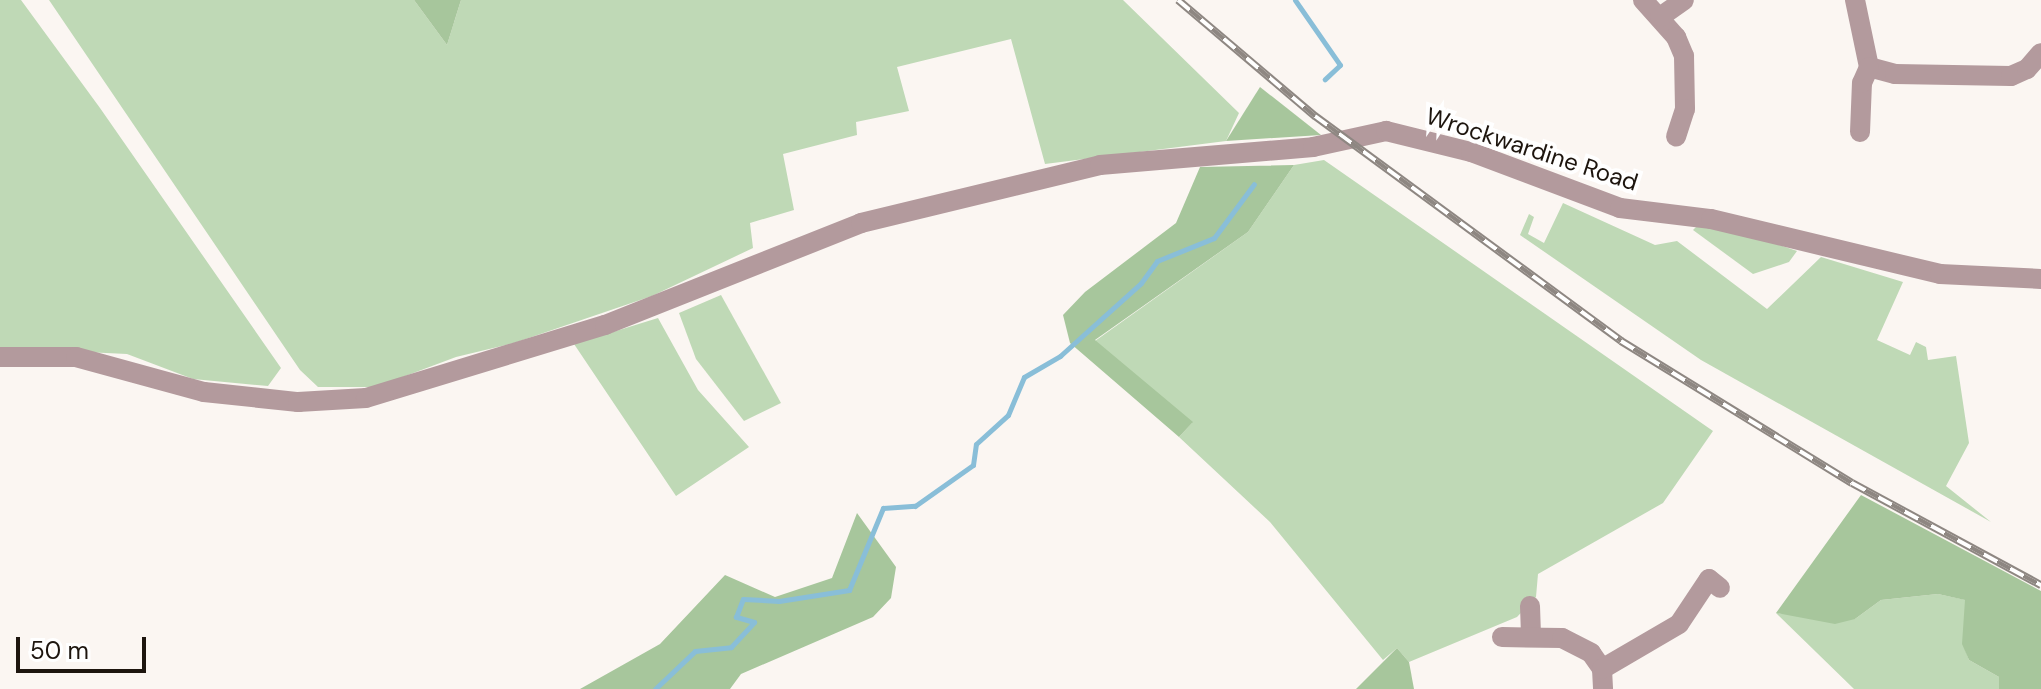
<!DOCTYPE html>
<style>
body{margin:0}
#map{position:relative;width:2041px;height:689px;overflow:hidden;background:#fbf6f2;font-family:"DM Sans",sans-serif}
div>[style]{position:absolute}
.green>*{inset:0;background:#bfd9b6}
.forest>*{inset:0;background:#a7c69c}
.stream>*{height:5px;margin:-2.5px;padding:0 2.5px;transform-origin:2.5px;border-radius:2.5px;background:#89bed8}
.street>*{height:20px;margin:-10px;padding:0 10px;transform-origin:10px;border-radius:10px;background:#b39a9d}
.rail>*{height:8px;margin-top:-4px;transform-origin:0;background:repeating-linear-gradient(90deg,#fff 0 15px,#8e8782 0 30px);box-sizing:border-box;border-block:2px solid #8e8782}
span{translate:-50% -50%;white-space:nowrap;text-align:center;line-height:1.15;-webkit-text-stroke:8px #fff;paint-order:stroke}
.street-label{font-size:24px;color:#1d150e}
.scale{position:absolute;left:16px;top:637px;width:130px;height:36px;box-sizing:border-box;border:4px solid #1d150e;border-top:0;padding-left:10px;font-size:24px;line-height:28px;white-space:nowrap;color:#1d150e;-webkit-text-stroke:6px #fff;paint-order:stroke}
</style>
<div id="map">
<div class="green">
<div style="clip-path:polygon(0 0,21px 0,100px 108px,281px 368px,268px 386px,193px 379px,127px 354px,0 348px)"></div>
<div style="clip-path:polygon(49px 0,414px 0,447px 45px,461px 0,1123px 0,1239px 113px,1226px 141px,1045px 164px,1011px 39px,897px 67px,909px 111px,856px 122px,857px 135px,783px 154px,794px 210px,750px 223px,753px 248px,652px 296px,514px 343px,456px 357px,376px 387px,318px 387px,300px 370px)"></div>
<div style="clip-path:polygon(1324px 160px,1713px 431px,1663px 503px,1538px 574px,1536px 597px,1517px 617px,1409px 662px,1397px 648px,1383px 660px,1270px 522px,1179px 437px,1192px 423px,1095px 341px,1248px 232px,1294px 165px)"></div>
<div style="clip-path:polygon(1563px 203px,1655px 245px,1677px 241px,1767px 309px,1821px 257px,1903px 282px,1877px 340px,1910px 355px,1916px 342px,1926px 347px,1928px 360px,1956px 356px,1969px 443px,1946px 486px,1991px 522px,1701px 360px,1520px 235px,1529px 214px,1534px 217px,1528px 234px,1544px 243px)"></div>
<div style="clip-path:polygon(1699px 224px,1753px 236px,1797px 251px,1789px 262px,1753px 274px,1693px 230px)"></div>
<div style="clip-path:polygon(721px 295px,781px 403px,744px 421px,696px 359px,679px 313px)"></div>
<div style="clip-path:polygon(658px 318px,698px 390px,749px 447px,676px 496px,574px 344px)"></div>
<div style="clip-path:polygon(1938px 594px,1966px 600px,1963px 644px,1969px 660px,1999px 677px,1999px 689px,1854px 689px,1776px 613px,1855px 619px,1881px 600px)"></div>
</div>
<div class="forest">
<div style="clip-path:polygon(414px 0,461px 0,447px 45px)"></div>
<div style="clip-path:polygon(1260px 87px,1321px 135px,1226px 141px)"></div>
<div style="clip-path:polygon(1294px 165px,1248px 232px,1095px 340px,1193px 422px,1179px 437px,1070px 343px,1063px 315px,1085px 292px,1176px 223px,1200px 167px)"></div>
<div style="clip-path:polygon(1861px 495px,2041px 591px,2041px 689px,1999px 689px,1999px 677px,1969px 660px,1962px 644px,1965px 600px,1938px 594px,1881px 600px,1855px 619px,1835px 624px,1776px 613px)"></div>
<div style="clip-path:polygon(857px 513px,896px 567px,891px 598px,873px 617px,741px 674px,730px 689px,580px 689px,660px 644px,725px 575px,775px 597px,832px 578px)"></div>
<div style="clip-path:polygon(1397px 648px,1409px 662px,1414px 689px,1356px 689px)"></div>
</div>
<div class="stream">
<div style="left:1295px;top:0;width:79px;rotate:55.3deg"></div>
<div style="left:1340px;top:65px;width:21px;rotate:137deg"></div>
<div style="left:655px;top:689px;width:55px;rotate:-43.5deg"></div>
<div style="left:695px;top:651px;width:36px;rotate:-6deg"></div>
<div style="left:731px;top:647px;width:34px;rotate:-47deg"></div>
<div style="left:754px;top:622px;width:19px;rotate:-164deg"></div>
<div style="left:736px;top:617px;width:19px;rotate:-69deg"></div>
<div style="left:743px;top:599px;width:36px;rotate:3deg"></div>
<div style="left:779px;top:601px;width:71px;rotate:-8.9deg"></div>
<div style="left:849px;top:590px;width:89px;rotate:-67.5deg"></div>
<div style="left:883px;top:508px;width:32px;rotate:-4deg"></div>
<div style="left:915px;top:506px;width:71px;rotate:-35.3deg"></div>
<div style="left:973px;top:465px;width:21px;rotate:-82deg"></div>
<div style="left:976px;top:444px;width:43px;rotate:-42.2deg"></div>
<div style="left:1008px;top:415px;width:41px;rotate:-67.2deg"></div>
<div style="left:1024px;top:377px;width:42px;rotate:-30.3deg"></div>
<div style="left:1060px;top:356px;width:109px;rotate:-42deg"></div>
<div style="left:1141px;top:283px;width:27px;rotate:-54deg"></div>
<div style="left:1157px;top:261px;width:61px;rotate:-22deg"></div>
<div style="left:1214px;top:238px;width:67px;rotate:-53.5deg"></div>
</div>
<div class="street">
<div style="left:1643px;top:0;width:50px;rotate:48.3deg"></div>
<div style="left:1676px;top:37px;width:21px;rotate:67deg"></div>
<div style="left:1684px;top:56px;width:53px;rotate:88.9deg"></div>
<div style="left:1685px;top:109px;width:29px;rotate:108deg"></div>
<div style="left:1855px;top:0;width:68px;rotate:78.2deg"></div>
<div style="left:1869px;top:67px;width:27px;rotate:15deg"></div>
<div style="left:1895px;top:74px;width:116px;rotate:1deg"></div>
<div style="left:2011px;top:76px;width:17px;rotate:-24deg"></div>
<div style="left:2027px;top:69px;width:21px;rotate:-49deg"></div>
<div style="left:1660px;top:17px;width:29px;rotate:-35deg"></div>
<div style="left:1860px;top:132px;width:49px;rotate:-87.7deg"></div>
<div style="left:1862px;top:83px;width:17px;rotate:-66deg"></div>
<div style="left:0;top:357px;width:76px"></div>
<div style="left:76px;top:357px;width:133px;rotate:15.3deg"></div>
<div style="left:204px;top:392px;width:95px;rotate:6.1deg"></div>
<div style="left:298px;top:402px;width:68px;rotate:-3.4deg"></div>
<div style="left:366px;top:398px;width:250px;rotate:-17deg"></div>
<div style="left:605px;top:325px;width:276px;rotate:-21.7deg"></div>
<div style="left:861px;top:223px;width:246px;rotate:-13.6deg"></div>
<div style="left:1100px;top:165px;width:214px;rotate:-4.8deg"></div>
<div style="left:1313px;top:147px;width:75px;rotate:-12.4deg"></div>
<div style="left:1386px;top:131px;width:88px;rotate:13.9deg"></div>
<div style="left:1471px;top:152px;width:159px;rotate:20.6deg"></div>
<div style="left:1620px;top:208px;width:92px;rotate:6.9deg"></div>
<div style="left:1711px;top:219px;width:236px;rotate:13.5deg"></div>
<div style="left:1940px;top:274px;width:101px;rotate:2.8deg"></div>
<div style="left:1530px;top:606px;width:29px;rotate:88deg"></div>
<div style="left:1502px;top:637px;width:60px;rotate:1deg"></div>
<div style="left:1562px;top:638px;width:33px;rotate:27deg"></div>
<div style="left:1591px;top:653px;width:19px;rotate:55deg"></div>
<div style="left:1602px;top:669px;width:20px;rotate:87deg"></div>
<div style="left:1602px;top:669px;width:89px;rotate:-30.3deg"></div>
<div style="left:1679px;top:624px;width:54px;rotate:-56.3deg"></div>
<div style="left:1709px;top:579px;width:14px;rotate:39deg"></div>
</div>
<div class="rail">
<div style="left:1178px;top:0;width:180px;rotate:40.3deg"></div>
<div style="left:1315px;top:116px;width:380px;rotate:36.3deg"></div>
<div style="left:1621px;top:341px;width:271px;rotate:31.6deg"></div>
<div style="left:1852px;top:483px;width:215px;rotate:28.4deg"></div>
</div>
<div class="street-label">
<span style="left:1532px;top:149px;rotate:18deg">Wrockwardine Road</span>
</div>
<div class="scale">50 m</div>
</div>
